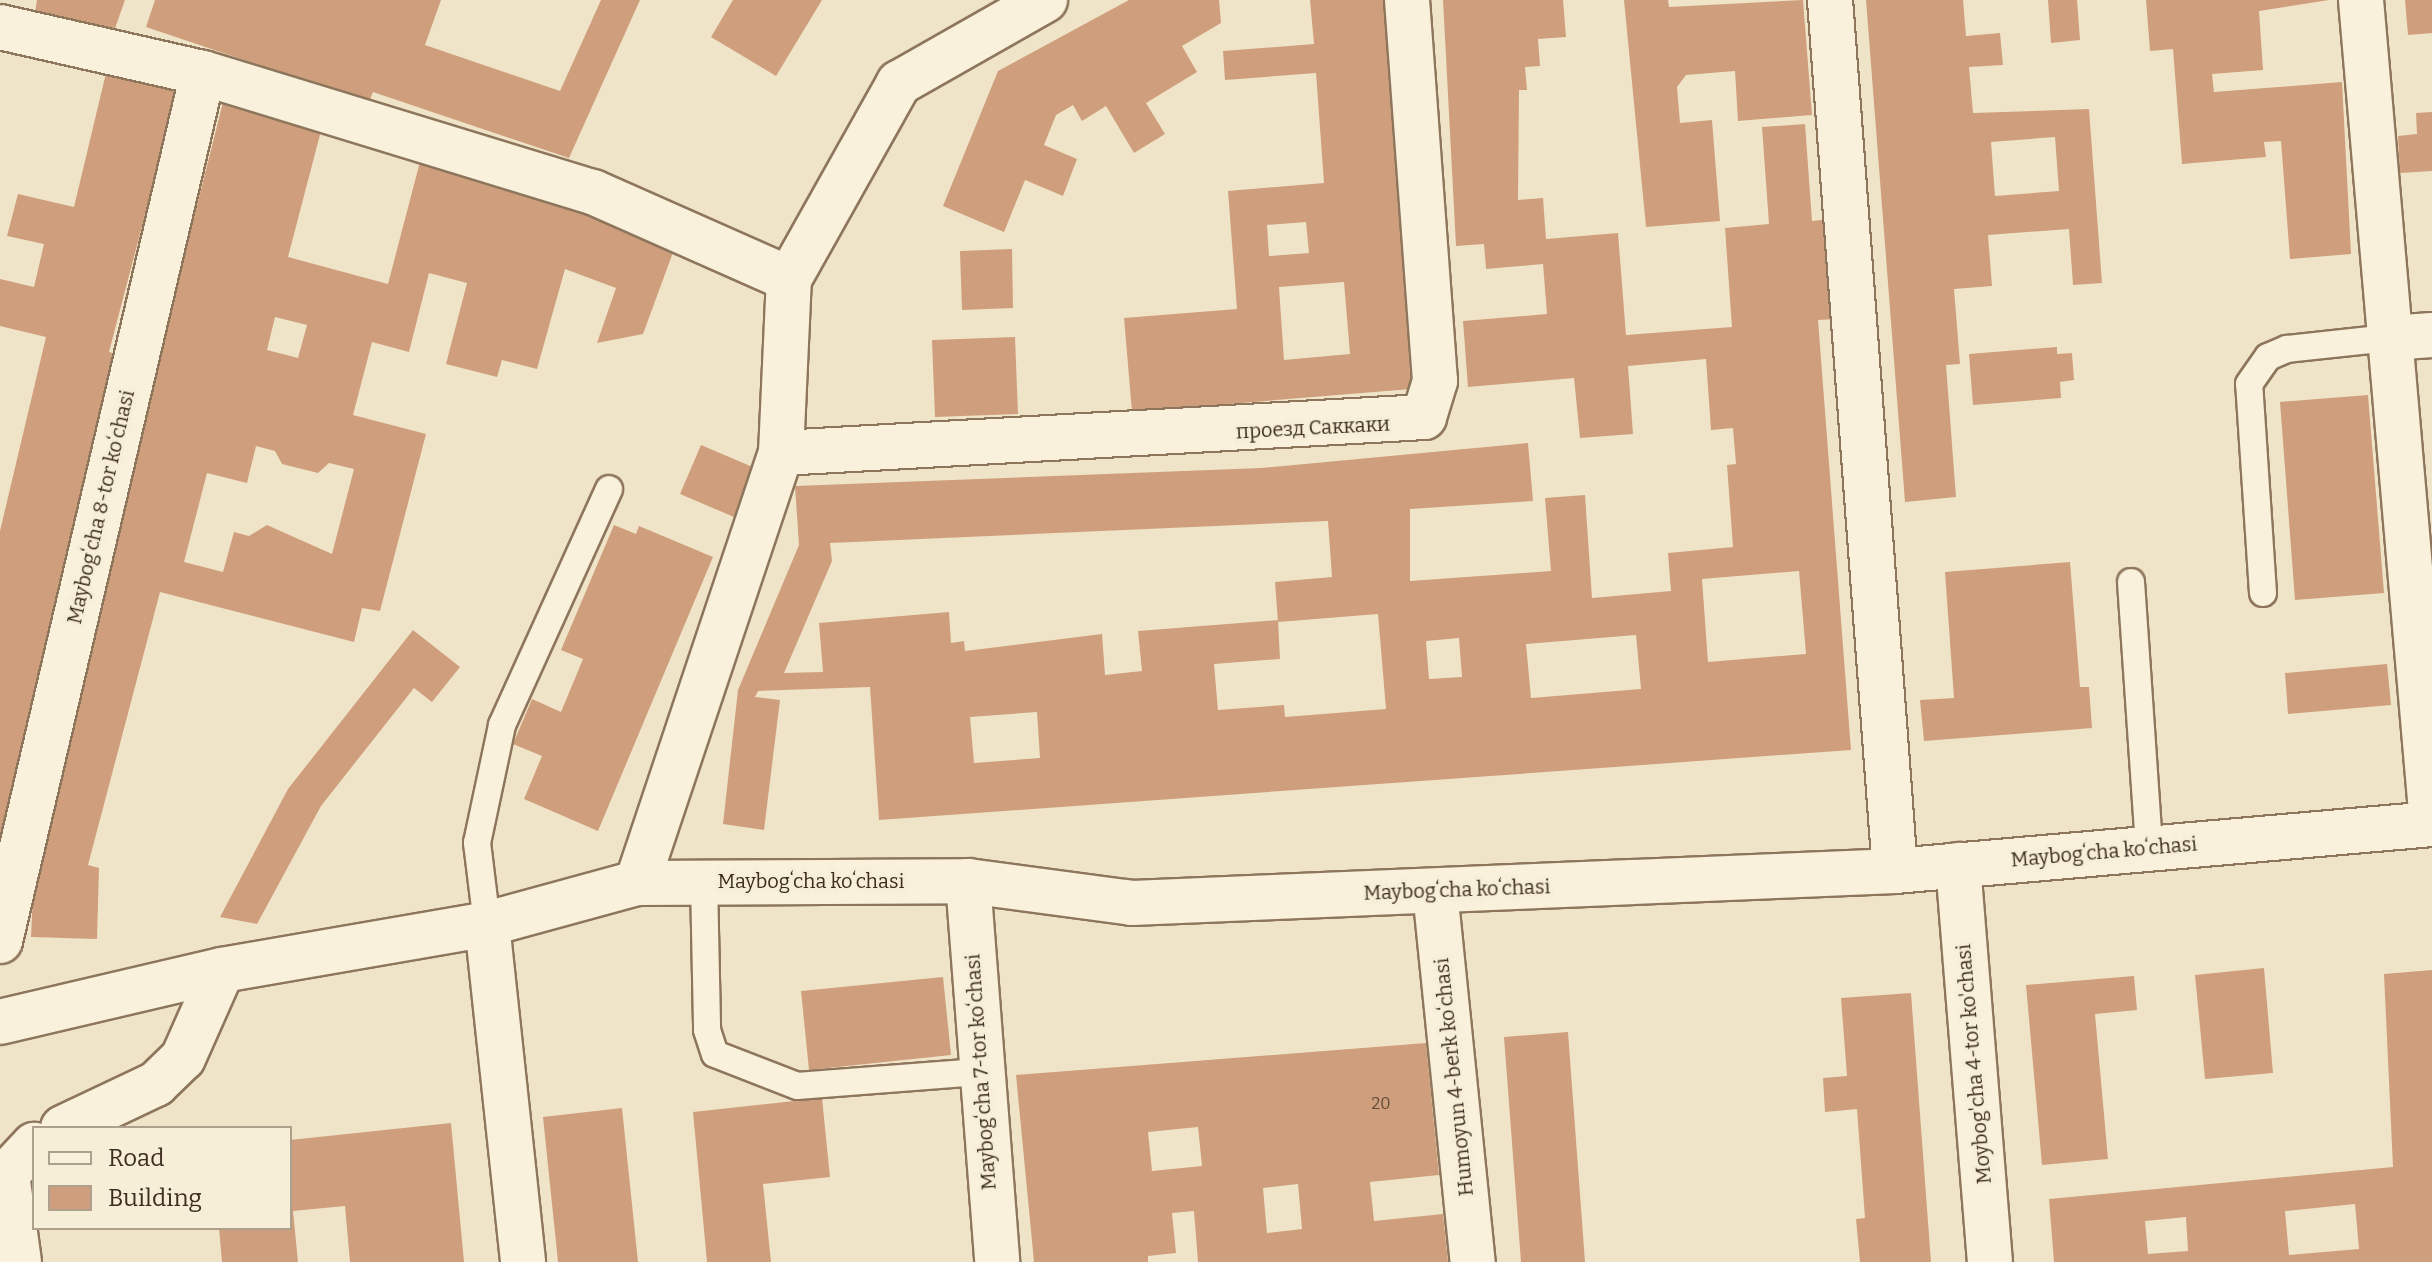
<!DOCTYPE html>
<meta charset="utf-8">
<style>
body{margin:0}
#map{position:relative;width:2432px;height:1262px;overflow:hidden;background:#f0e4c8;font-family:Bitter,serif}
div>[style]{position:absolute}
.building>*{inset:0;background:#cf9f7d}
.roads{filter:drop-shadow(2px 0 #8d765c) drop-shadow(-2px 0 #8d765c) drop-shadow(0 2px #8d765c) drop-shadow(0 -2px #8d765c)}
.service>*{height:26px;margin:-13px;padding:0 13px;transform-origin:13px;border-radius:13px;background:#faf1dc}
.minor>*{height:44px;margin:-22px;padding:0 22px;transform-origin:22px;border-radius:22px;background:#faf1dc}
span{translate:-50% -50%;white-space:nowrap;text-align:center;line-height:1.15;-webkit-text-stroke:6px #f7eed8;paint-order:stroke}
.number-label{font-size:16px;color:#624a37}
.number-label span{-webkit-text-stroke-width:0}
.street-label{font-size:20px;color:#3d2e20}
.legend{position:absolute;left:32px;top:1126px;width:260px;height:104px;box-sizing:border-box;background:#f7eed8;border:2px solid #ada18e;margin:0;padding:10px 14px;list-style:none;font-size:24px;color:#3d2e20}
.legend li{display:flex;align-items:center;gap:16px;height:40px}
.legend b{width:40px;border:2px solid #ada18e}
</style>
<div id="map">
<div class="building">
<div style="clip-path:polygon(37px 0,125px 0,113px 34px,34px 18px)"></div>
<div style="clip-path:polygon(155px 0,441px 0,425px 45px,560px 91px,601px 0,640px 0,569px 158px,373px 92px,369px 102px,146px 27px)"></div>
<div style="clip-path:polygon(733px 0,822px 0,776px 76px,711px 37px)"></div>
<div style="clip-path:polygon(1129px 0,1219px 0,1221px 23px,1182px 46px,1197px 72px,1146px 103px,1165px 134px,1134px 153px,1106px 106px,1082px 121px,1073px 105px,1056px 115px,1044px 145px,1077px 159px,1063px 196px,1025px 180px,1004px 232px,943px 206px,998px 71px)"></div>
<div style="clip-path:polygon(evenodd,1310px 0,1387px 0,1411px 389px,1132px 412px,1124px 318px,1237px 309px,1228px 191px,1324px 183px,1316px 73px,1225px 80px,1223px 51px,1314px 44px,1310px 0,1306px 222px,1309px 253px,1269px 256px,1267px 225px,1306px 222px,1310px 0,1344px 282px,1350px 354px,1284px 360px,1279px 287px,1344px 282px)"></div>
<div style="clip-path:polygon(evenodd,1443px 0,1563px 0,1566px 37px,1538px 39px,1540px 66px,1525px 67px,1527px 90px,1519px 90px,1518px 200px,1543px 198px,1546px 239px,1618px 233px,1626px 335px,1732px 327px,1725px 228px,1769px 224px,1762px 127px,1805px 124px,1812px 221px,1829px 219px,1837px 319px,1818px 320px,1851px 750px,879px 820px,870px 687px,758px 691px,755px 697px,780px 700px,764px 830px,723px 824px,738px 690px,799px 545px,795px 486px,1261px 468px,1528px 443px,1533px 501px,1410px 509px,1410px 581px,1551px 571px,1545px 498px,1585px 495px,1592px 598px,1671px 591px,1668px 553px,1733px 547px,1727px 465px,1736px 464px,1733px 428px,1711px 430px,1706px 359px,1628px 366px,1633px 434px,1580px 438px,1574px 378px,1468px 387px,1463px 321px,1547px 314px,1543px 264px,1486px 269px,1484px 244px,1456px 246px,1443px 0,1328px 521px,1332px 577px,1275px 582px,1278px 622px,1378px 614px,1386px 709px,1285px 717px,1284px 705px,1218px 710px,1214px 664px,1280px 659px,1278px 620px,1138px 631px,1142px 671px,1105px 675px,1102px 634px,965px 651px,964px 641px,951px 643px,949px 612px,819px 623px,823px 672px,784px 673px,832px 561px,830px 543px,1328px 521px,1443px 0,1799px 571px,1806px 654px,1708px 662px,1702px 579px,1799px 571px,1443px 0,1636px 635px,1641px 689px,1531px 698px,1526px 644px,1636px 635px,1443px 0,1459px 638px,1462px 677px,1429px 679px,1426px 641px,1459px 638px,1443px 0,1037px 712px,1040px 758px,974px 763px,970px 717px,1037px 712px)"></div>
<div style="clip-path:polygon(1624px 0,1668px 0,1669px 7px,1803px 0,1812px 115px,1738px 121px,1735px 71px,1686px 75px,1677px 87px,1680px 123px,1712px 120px,1720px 221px,1646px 227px)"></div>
<div style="clip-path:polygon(evenodd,1866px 0,1963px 0,1966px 36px,2000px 33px,2003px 65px,1969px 67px,1973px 113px,2089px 109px,2102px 283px,2073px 285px,2069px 229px,1988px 235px,1992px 286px,1954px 289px,1960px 364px,1946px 365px,1956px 497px,1905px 502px,1866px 0,2055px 137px,2059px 191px,1995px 196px,1991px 142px,2055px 137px)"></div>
<div style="clip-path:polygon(2048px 0,2077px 0,2080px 40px,2051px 43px)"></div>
<div style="clip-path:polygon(2146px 0,2329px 0,2259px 11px,2263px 70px,2212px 74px,2214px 92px,2342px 82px,2351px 254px,2290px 259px,2281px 141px,2264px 142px,2266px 157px,2182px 164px,2173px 49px,2150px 51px)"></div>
<div style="clip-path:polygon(2405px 0,2432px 0,2432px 33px,2408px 35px)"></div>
<div style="clip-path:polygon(106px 73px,178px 89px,109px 352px,117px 354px,0 841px,0 531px,46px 337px,0 326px,0 279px,34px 287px,44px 244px,7px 236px,18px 194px,74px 207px)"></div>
<div style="clip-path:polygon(evenodd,223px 102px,322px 127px,288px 257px,388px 284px,422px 154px,675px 247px,643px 334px,597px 343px,616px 288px,565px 269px,537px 369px,502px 360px,497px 377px,446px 364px,467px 283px,429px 273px,409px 352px,372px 342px,353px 415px,426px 434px,380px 611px,362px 608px,354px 642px,160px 592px,88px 865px,99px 868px,97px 939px,31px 937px,35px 851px,223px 102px,275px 317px,307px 325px,298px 358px,267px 350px,275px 317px,223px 102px,256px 446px,275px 451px,282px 464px,318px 473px,329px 463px,354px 469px,332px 554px,267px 525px,249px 536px,234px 532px,223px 572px,184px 562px,207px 473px,247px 483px,256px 446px)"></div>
<div style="clip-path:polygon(2432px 112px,2432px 171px,2400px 173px,2398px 136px,2417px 134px,2416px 113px)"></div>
<div style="clip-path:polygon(1012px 249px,1013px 308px,962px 310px,960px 251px)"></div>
<div style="clip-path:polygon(1015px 337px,1018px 414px,935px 417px,932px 340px)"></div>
<div style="clip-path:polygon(2057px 347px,2057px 354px,2072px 353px,2074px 380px,2060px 382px,2061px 398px,1973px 405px,1969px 354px)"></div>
<div style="clip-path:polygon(2368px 395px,2384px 593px,2295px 600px,2280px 402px)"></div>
<div style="clip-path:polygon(701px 445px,755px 468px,734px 517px,680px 494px)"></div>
<div style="clip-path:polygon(614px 525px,636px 534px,639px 526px,713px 557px,598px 831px,524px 799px,542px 756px,513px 744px,532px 699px,561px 712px,583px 659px,561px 650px)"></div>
<div style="clip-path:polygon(2070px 562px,2080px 687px,2089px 687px,2092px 728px,1924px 741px,1920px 700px,1954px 698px,1945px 572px)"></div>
<div style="clip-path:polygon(413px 630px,460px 667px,432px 702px,414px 688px,321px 806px,257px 924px,220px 917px,288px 789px)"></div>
<div style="clip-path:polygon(2387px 664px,2391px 705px,2288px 714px,2285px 673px)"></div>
<div style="clip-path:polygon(2264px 968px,2273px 1073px,2205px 1079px,2195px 975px)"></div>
<div style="clip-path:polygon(evenodd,2432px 970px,2432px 1262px,2054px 1262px,2049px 1199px,2393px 1167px,2384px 974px,2432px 970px,2355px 1204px,2359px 1249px,2289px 1255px,2285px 1211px,2355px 1204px,2432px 970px,2186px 1217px,2188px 1251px,2148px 1254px,2145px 1221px,2186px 1217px)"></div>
<div style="clip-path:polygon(2134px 976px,2137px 1010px,2095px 1014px,2108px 1159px,2042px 1165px,2026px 985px)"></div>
<div style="clip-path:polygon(943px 977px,951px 1055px,809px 1070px,801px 991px)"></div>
<div style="clip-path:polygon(1911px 993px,1931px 1262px,1860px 1262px,1856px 1219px,1865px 1218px,1857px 1109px,1825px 1112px,1823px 1078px,1847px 1076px,1841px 998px)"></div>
<div style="clip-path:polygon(1568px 1032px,1585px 1262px,1521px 1262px,1504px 1037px)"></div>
<div style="clip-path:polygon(evenodd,1426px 1043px,1439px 1175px,1370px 1182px,1374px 1221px,1443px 1214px,1448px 1262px,1198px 1262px,1194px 1211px,1172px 1213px,1176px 1253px,1148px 1256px,1148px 1262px,1034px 1262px,1016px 1075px,1426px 1043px,1198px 1127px,1202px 1166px,1152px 1171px,1148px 1132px,1198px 1127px,1426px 1043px,1298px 1184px,1302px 1229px,1267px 1233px,1263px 1188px,1298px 1184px)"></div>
<div style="clip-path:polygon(822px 1098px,830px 1177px,763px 1184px,771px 1262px,707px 1262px,693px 1112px)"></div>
<div style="clip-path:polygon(622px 1108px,638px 1262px,558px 1262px,543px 1117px)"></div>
<div style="clip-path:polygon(451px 1123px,464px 1262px,350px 1262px,345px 1206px,293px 1211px,298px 1262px,222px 1262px,219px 1228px,290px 1228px,290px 1140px)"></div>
</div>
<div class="roads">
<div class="service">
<div style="left:2131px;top:582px;width:268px;rotate:86.1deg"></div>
<div style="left:2263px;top:593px;width:209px;rotate:-93.8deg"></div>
<div style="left:2249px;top:384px;width:33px;rotate:-55deg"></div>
<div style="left:2268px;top:357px;width:21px;rotate:-23deg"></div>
<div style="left:2287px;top:349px;width:103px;rotate:-6.2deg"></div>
<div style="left:704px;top:881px;width:149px;rotate:88.8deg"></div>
<div style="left:707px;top:1030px;width:25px;rotate:72deg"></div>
<div style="left:715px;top:1054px;width:88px;rotate:21.3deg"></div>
<div style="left:797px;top:1086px;width:182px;rotate:-4.4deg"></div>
<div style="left:487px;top:924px;width:82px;rotate:-97deg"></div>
<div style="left:477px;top:843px;width:121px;rotate:-78deg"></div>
<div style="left:502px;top:725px;width:259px;rotate:-65.6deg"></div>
</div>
<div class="minor">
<div style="left:1830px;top:0;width:873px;rotate:85.73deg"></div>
<div style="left:2361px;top:0;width:826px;rotate:85.07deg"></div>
<div style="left:0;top:27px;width:208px;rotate:12.8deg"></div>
<div style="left:203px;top:73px;width:408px;rotate:17deg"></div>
<div style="left:593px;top:192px;width:214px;rotate:23.9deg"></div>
<div style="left:2389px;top:338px;width:43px;rotate:-4deg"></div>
<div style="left:781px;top:453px;width:644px;rotate:-3.2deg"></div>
<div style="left:1424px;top:417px;width:38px;rotate:-73deg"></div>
<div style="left:1435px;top:381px;width:382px;rotate:-94.2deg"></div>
<div style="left:1958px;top:865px;width:398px;rotate:85.4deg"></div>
<div style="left:968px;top:881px;width:382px;rotate:85.6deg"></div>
<div style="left:637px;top:883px;width:453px;rotate:-71.5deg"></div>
<div style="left:781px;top:453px;width:174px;rotate:-87.4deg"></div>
<div style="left:789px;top:279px;width:225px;rotate:-60.7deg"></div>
<div style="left:899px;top:83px;width:168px;rotate:-29.6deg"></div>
<div style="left:1435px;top:891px;width:373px;rotate:84.2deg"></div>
<div style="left:487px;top:924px;width:340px;rotate:83.9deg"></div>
<div style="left:0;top:941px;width:891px;rotate:-76.84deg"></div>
<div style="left:0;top:1022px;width:228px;rotate:-13.2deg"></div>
<div style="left:222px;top:970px;width:269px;rotate:-9.8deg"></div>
<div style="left:487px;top:924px;width:156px;rotate:-15.3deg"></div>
<div style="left:637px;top:883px;width:331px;rotate:-0.3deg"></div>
<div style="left:968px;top:881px;width:165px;rotate:7.6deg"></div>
<div style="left:1132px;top:903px;width:764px;rotate:-2.4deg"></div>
<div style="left:1895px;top:871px;width:539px;rotate:-5deg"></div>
<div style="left:63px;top:1128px;width:103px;rotate:-25.3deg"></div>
<div style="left:156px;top:1084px;width:37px;rotate:-44deg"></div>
<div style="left:183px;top:1058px;width:96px;rotate:-66.1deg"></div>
<div style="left:19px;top:1262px;width:89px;rotate:-97.8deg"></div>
<div style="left:7px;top:1174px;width:40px;rotate:-47deg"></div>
</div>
</div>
<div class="number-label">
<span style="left:1381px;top:1104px">20</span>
</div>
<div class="street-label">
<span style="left:1313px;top:428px;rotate:-3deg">проезд Саккаки</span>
<span style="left:101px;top:507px;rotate:-77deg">Maybogʻcha 8-tor koʻchasi</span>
<span style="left:2104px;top:852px;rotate:-5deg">Maybogʻcha koʻchasi</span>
<span style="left:811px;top:881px">Maybogʻcha koʻchasi</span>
<span style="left:1457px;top:890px;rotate:-2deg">Maybogʻcha koʻchasi</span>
<span style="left:1974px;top:1064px;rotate:-95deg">Moybog'cha 4-tor ko'chasi</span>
<span style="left:981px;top:1072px;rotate:-94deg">Maybogʻcha 7-tor koʻchasi</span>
<span style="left:1454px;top:1077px;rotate:-96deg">Humoyun 4-berk koʻchasi</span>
</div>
<ul class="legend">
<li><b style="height:10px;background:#faf1dc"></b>Road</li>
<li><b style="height:22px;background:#cf9f7d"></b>Building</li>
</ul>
</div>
